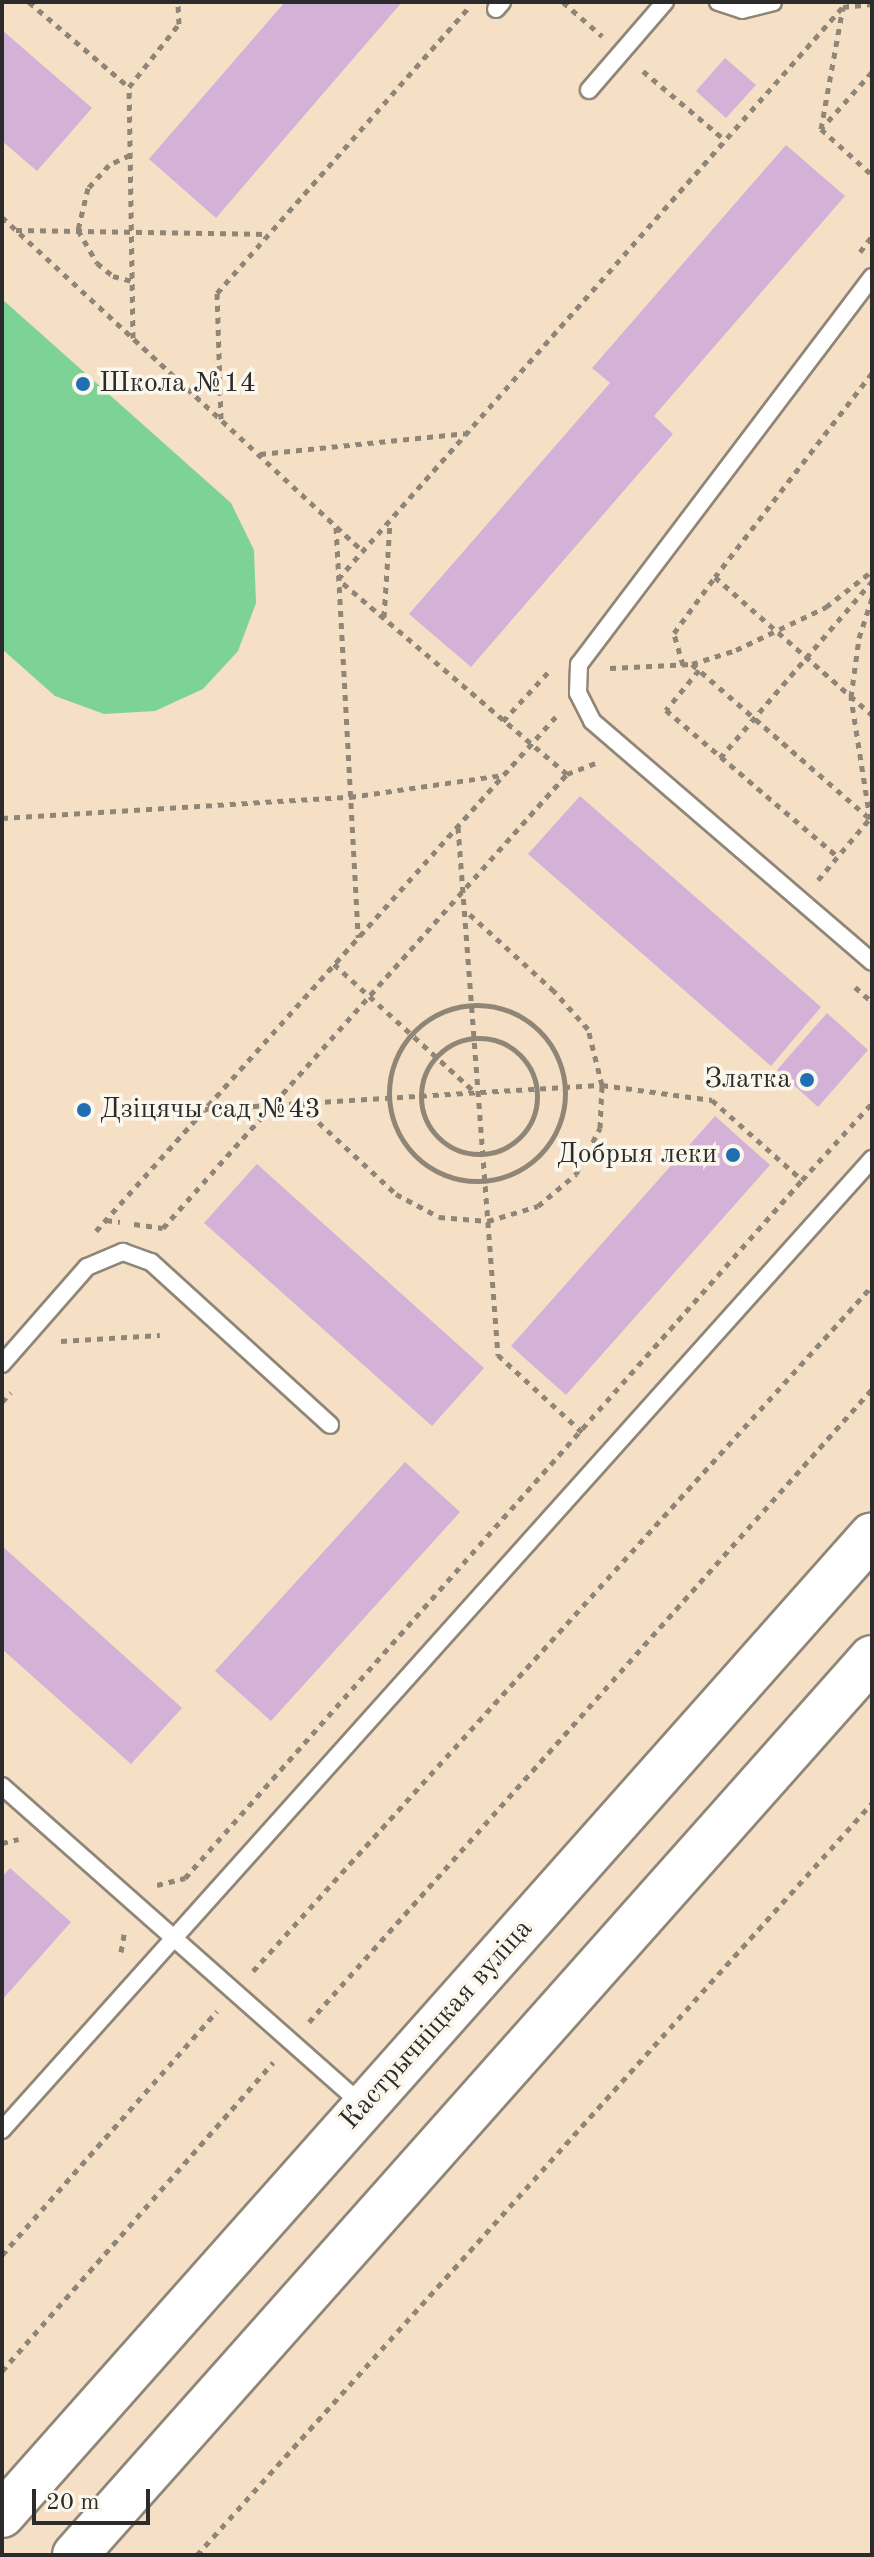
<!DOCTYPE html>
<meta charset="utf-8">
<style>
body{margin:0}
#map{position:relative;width:874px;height:2557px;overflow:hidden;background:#f5e0c5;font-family:"Old Standard TT",serif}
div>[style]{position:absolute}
.green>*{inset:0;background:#7dd396}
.building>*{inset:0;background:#d4b1d6}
.path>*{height:5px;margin-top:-2.5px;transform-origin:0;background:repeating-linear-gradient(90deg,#908678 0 6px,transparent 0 12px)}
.path>.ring{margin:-2.5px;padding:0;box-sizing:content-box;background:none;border:5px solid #908678;border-radius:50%}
.roads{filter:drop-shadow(2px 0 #908678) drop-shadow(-2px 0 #908678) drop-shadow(0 2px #908678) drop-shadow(0 -2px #908678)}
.lane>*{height:16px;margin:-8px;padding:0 8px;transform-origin:8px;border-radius:8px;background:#fff}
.secondary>*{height:44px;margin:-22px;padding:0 22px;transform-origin:22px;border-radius:22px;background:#fff}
.dots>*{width:22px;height:22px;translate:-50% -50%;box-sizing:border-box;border:4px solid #fbf7ec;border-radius:50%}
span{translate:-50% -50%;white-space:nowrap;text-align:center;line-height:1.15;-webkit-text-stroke:7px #fbf7ec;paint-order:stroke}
.poi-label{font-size:28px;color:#2b2b2b}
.left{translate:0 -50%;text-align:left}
.right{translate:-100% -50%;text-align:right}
.street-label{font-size:28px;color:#2b2b2b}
.frame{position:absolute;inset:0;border:4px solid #2b2b2b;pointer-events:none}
.scale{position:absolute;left:32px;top:2489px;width:118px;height:36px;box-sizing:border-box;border:4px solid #2b2b2b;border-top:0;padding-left:10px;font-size:24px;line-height:28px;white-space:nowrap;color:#2b2b2b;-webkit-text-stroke:6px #fbf7ec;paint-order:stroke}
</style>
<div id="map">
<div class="green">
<div style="clip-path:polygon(2px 299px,231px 503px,254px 550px,256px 603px,238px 651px,203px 689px,155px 711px,104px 714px,55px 696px,2px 649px)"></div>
</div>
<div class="building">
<div style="clip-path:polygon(285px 2px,402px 2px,216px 218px,149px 159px)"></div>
<div style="clip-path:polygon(2px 30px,92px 108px,37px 171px,2px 141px)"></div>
<div style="clip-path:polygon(725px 58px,756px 85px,726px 118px,696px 91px)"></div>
<div style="clip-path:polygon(786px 145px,845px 196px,654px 416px,673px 434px,471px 667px,409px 614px,610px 383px,592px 368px)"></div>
<div style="clip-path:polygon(580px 796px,821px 1007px,771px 1066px,528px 854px)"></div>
<div style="clip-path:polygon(827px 1013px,868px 1050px,818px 1107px,777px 1070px)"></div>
<div style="clip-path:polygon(715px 1116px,770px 1165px,566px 1395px,511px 1346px)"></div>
<div style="clip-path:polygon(257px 1164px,484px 1368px,432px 1426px,204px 1223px)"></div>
<div style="clip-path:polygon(405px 1462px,460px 1512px,271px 1721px,215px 1671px)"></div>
<div style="clip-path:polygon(2px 1546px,182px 1708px,131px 1764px,2px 1649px)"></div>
<div style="clip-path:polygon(10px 1868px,71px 1922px,2px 2000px,2px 1877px)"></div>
</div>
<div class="path">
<div style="left:29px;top:2px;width:131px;rotate:40.4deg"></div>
<div style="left:563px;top:2px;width:52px;rotate:41.1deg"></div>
<div style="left:643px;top:71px;width:107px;rotate:40.1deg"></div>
<div style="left:872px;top:72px;width:76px;rotate:131.8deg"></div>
<div style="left:821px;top:129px;width:69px;rotate:42deg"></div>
<div style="left:821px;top:129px;width:124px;rotate:-79.8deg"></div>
<div style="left:843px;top:7px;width:29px;rotate:-6deg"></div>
<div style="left:130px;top:155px;width:23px;rotate:155deg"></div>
<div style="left:109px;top:165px;width:31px;rotate:132deg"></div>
<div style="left:88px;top:188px;width:43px;rotate:103.4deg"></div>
<div style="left:78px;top:230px;width:38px;rotate:60deg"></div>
<div style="left:97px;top:263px;width:21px;rotate:39deg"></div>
<div style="left:113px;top:276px;width:20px;rotate:15deg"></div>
<div style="left:2px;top:217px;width:492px;rotate:42.8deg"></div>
<div style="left:16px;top:230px;width:252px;rotate:0.9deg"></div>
<div style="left:860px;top:252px;width:20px;rotate:-53deg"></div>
<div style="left:133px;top:338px;width:251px;rotate:-90.9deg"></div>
<div style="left:129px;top:87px;width:80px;rotate:-51.6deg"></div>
<div style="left:179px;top:24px;width:22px;rotate:-93deg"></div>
<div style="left:872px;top:373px;width:257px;rotate:127.6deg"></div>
<div style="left:715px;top:577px;width:209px;rotate:41.3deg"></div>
<div style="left:221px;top:419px;width:126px;rotate:-91.8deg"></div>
<div style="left:217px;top:293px;width:381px;rotate:-48.6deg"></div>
<div style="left:260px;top:454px;width:206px;rotate:-5.8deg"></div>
<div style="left:336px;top:527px;width:411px;rotate:86.9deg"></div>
<div style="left:384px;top:617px;width:95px;rotate:-86.4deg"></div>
<div style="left:692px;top:664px;width:236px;rotate:41deg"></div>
<div style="left:870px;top:819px;width:123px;rotate:-98.9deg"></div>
<div style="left:851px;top:697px;width:60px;rotate:-82.3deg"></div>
<div style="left:859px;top:638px;width:42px;rotate:-72deg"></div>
<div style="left:683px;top:665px;width:33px;rotate:-106deg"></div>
<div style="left:674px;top:633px;width:69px;rotate:-53.8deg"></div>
<div style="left:610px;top:668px;width:82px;rotate:-2.8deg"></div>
<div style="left:692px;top:664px;width:46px;rotate:-17.7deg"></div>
<div style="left:736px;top:650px;width:100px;rotate:-25.5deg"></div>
<div style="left:826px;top:607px;width:58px;rotate:-38deg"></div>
<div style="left:699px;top:670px;width:52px;rotate:129.5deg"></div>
<div style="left:666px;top:710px;width:226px;rotate:40.5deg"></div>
<div style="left:503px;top:721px;width:71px;rotate:-47.3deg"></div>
<div style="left:720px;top:758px;width:233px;rotate:-49.3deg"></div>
<div style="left:567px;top:774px;width:301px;rotate:-139.6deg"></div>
<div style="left:338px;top:579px;width:769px;rotate:-48.58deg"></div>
<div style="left:2px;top:818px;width:349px;rotate:-3.5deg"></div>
<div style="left:350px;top:797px;width:155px;rotate:-8.2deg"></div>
<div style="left:458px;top:827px;width:530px;rotate:85.67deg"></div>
<div style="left:498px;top:1355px;width:115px;rotate:42.5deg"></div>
<div style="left:818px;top:880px;width:82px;rotate:-49.9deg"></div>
<div style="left:334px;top:964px;width:192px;rotate:42.3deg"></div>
<div style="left:855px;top:987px;width:23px;rotate:41deg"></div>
<div class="ring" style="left:389px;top:1005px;width:171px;height:171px"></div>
<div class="ring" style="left:421px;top:1038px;width:111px;height:111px"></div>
<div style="left:301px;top:1106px;width:129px;rotate:42.8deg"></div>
<div style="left:396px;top:1194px;width:49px;rotate:28.1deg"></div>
<div style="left:439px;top:1217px;width:49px;rotate:4.7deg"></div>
<div style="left:488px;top:1221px;width:52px;rotate:-16.7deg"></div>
<div style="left:538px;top:1206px;width:50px;rotate:-40.1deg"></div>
<div style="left:576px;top:1174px;width:52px;rotate:-62.4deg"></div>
<div style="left:600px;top:1128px;width:43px;rotate:-87.3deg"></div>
<div style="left:602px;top:1085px;width:58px;rotate:-104deg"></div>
<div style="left:588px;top:1029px;width:51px;rotate:-131.8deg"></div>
<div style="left:554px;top:991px;width:119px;rotate:-137.7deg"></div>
<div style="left:205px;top:1109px;width:398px;rotate:-3.5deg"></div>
<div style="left:602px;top:1085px;width:111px;rotate:7.8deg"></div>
<div style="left:712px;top:1100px;width:120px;rotate:41.6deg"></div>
<div style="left:802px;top:1180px;width:104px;rotate:-47.7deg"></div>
<div style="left:106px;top:1220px;width:14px;rotate:8deg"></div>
<div style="left:134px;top:1224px;width:29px;rotate:8deg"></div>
<div style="left:163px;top:1228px;width:608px;rotate:-48.34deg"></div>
<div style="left:567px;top:774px;width:33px;rotate:-21deg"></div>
<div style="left:96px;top:1231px;width:695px;rotate:-48.21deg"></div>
<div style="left:61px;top:1341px;width:99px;rotate:-3.5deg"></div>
<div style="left:2px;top:1402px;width:13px;rotate:-48deg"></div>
<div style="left:2px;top:1843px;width:17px;rotate:-13deg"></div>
<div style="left:157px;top:1885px;width:29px;rotate:-14deg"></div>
<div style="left:185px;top:1878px;width:932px;rotate:-48.52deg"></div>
<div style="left:121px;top:1952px;width:22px;rotate:-80deg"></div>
<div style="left:253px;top:1971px;width:923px;rotate:-47.9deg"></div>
<div style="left:309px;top:2022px;width:847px;rotate:-48.35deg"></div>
<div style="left:2px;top:2255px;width:325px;rotate:-48.6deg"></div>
<div style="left:2px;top:2371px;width:411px;rotate:-48.7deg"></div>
<div style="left:197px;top:2555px;width:1011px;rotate:-48.09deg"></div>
</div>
<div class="roads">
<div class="lane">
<div style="left:718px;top:2px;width:25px;rotate:18deg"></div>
<div style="left:742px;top:10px;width:32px;rotate:-14deg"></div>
<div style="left:496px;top:9px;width:9px;rotate:-49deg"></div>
<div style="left:589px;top:90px;width:116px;rotate:-49.2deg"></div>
<div style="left:872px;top:277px;width:485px;rotate:127.1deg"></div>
<div style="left:579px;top:664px;width:29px;rotate:92deg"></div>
<div style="left:578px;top:693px;width:31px;rotate:63deg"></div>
<div style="left:592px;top:721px;width:369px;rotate:40.7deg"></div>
<div style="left:2px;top:1364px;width:129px;rotate:-48.8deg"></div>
<div style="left:87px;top:1267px;width:39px;rotate:-23deg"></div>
<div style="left:123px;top:1252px;width:30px;rotate:20deg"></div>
<div style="left:151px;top:1262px;width:242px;rotate:42.3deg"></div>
<div style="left:2px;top:1786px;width:482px;rotate:41.5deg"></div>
<div style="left:2px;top:2130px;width:1304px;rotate:-48.14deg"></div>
</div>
<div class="secondary">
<div style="left:2px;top:2515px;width:1310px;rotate:-48.4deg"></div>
<div style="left:75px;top:2555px;width:1200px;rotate:-48.38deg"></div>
</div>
</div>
<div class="dots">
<div style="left:83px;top:384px;background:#1f6fb2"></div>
<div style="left:807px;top:1080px;background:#1f6fb2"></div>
<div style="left:84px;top:1110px;background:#1f6fb2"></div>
<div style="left:733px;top:1155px;background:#1f6fb2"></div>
</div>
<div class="poi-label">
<span class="left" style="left:99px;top:384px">Школа №14</span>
<span class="right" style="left:791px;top:1080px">Златка</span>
<span class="left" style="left:100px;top:1110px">Дзіцячы сад №43</span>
<span class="right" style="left:717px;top:1155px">Добрыя леки</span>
</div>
<div class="street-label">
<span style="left:437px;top:2025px;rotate:-48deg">Кастрычніцкая вуліца</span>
</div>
<div class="frame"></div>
<div class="scale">20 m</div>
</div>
